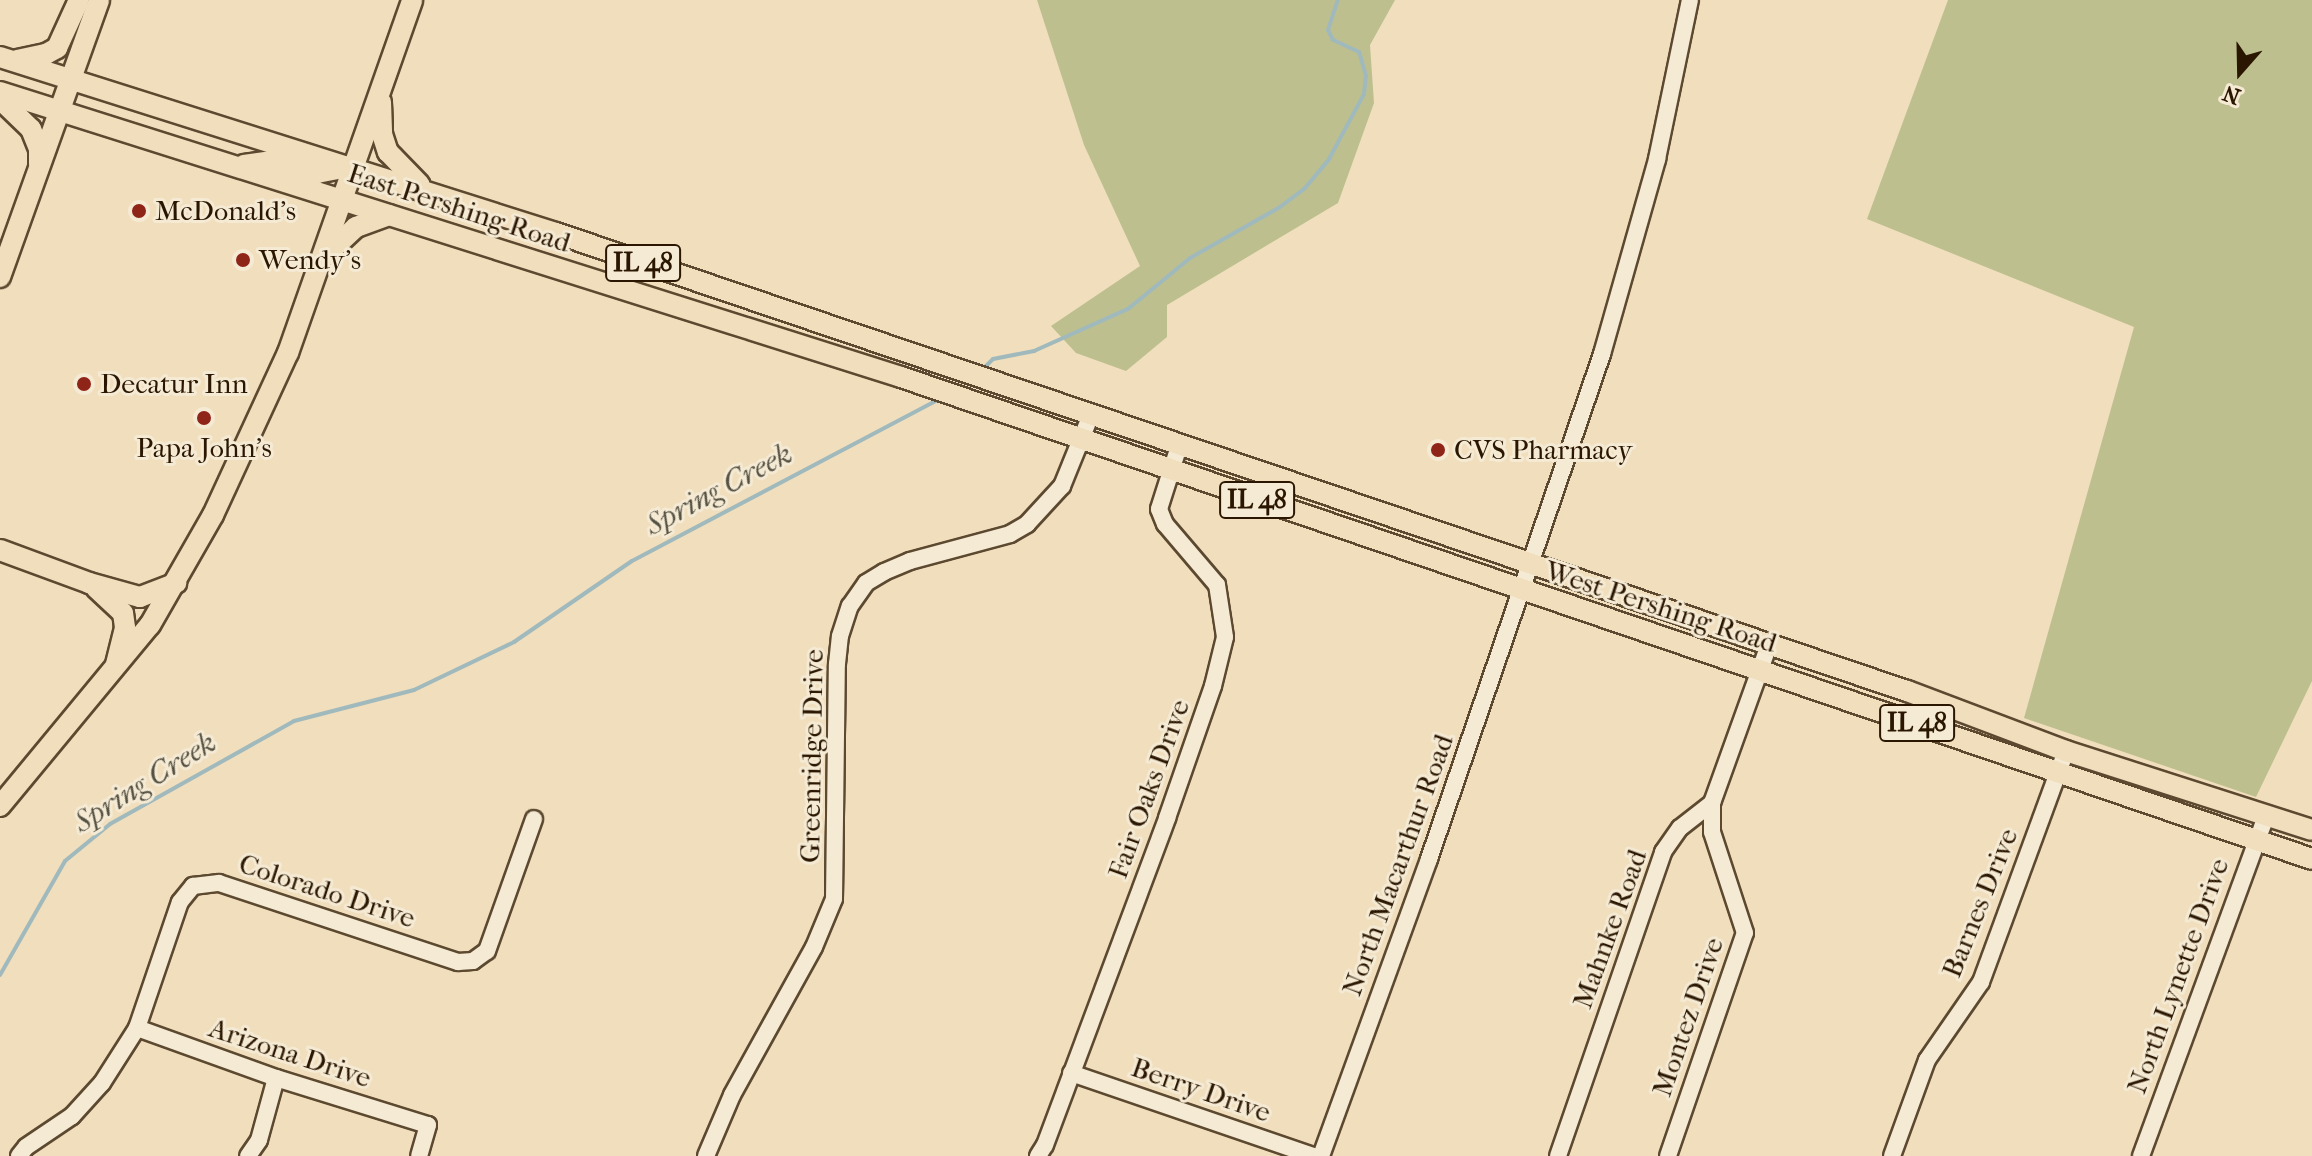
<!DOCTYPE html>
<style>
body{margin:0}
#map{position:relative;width:2312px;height:1156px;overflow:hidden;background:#f0debd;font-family:"IM FELL French Canon",serif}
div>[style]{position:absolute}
.green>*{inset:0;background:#bdc08e}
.stream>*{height:4px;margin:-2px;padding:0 2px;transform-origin:2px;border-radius:2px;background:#a0b9bc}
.roads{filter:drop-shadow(2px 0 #5c4930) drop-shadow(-2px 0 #5c4930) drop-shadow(0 2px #5c4930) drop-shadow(0 -2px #5c4930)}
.minor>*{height:16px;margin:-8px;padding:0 8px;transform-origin:8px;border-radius:8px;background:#f5ead4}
.major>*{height:20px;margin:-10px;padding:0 10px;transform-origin:10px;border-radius:10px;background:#f0debd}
.dots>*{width:22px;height:22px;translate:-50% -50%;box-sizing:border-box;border:4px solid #f5ead4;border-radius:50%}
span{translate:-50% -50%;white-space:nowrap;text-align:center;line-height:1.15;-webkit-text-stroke:6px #f5ead4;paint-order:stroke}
.shield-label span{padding:2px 6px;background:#f5ead4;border:2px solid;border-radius:6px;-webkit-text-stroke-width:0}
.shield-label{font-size:26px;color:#2b1701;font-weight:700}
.street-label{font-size:28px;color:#2b1701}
.poi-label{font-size:28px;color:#2b1701}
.left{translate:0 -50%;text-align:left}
.water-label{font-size:30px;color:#545042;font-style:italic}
.north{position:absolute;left:2200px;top:32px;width:80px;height:80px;-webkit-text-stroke:6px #f5ead4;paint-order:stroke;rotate:200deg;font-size:22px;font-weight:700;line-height:32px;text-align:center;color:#2b1701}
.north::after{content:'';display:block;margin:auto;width:28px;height:36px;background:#2b1701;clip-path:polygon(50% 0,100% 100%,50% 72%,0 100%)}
</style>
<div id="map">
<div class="green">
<div style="clip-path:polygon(1037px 0,1395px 0,1370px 45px,1374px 103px,1338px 203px,1167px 305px,1167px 337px,1126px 371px,1076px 353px,1051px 326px,1140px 266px,1084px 145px)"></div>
<div style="clip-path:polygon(1948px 0,2312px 0,2312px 681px,2256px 797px,2024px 718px,2134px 327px,1867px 219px)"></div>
</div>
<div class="stream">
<div style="left:983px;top:369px;width:14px;rotate:-45deg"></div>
<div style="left:993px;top:359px;width:42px;rotate:-11deg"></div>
<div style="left:1034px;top:351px;width:103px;rotate:-24.1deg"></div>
<div style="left:1128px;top:309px;width:80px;rotate:-39.4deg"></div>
<div style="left:1190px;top:258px;width:103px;rotate:-29.5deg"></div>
<div style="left:1280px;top:207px;width:31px;rotate:-37deg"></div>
<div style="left:1305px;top:188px;width:38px;rotate:-50deg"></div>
<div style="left:1329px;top:159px;width:74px;rotate:-61.7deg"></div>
<div style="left:1364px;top:94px;width:18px;rotate:-84deg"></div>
<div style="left:1366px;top:76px;width:25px;rotate:-106deg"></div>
<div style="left:1359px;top:52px;width:29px;rotate:-155deg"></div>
<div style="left:1333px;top:40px;width:11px;rotate:-117deg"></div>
<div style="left:1328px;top:30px;width:32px;rotate:-72deg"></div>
<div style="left:0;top:975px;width:131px;rotate:-60.3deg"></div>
<div style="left:65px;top:861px;width:58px;rotate:-39.4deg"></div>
<div style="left:110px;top:824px;width:211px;rotate:-29.2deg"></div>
<div style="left:294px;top:721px;width:124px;rotate:-14.5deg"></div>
<div style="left:414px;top:690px;width:111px;rotate:-25.6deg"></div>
<div style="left:514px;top:642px;width:143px;rotate:-34.5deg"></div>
<div style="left:632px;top:561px;width:347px;rotate:-27.8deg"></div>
</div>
<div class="roads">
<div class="minor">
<div style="left:137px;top:1028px;width:148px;rotate:19.8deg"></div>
<div style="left:276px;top:1078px;width:159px;rotate:17.2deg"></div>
<div style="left:428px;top:1125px;width:32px;rotate:106deg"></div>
<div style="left:1071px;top:1073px;width:257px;rotate:18.9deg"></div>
<div style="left:19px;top:1156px;width:11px;rotate:-52deg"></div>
<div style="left:26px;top:1147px;width:55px;rotate:-34deg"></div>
<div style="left:72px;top:1116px;width:45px;rotate:-47.7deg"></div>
<div style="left:102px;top:1083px;width:65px;rotate:-57.5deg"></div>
<div style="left:137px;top:1028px;width:133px;rotate:-71.2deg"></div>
<div style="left:180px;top:902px;width:21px;rotate:-51deg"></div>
<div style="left:193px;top:886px;width:26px;rotate:-7deg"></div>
<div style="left:219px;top:883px;width:252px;rotate:18.3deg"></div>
<div style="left:458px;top:962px;width:15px;rotate:-4deg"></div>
<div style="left:473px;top:961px;width:17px;rotate:-36deg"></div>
<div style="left:487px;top:951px;width:140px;rotate:-70.4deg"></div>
<div style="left:248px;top:1156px;width:19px;rotate:-55deg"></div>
<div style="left:259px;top:1140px;width:64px;rotate:-74.7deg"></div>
<div style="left:706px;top:1156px;width:66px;rotate:-66.9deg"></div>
<div style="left:732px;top:1095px;width:169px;rotate:-61deg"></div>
<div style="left:814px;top:947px;width:52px;rotate:-67.4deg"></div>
<div style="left:834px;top:899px;width:235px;rotate:-89.3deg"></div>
<div style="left:837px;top:664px;width:28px;rotate:-84deg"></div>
<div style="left:840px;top:636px;width:32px;rotate:-72deg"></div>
<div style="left:850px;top:606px;width:28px;rotate:-55deg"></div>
<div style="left:866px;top:583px;width:21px;rotate:-31deg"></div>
<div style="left:884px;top:572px;width:28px;rotate:-23deg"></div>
<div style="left:910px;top:561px;width:104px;rotate:-15.1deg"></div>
<div style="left:1010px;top:534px;width:20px;rotate:-30deg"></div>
<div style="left:1027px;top:524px;width:52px;rotate:-47.4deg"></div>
<div style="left:1062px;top:486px;width:74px;rotate:-67.9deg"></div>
<div style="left:1038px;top:1156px;width:13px;rotate:-58deg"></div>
<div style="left:1045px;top:1145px;width:349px;rotate:-69.5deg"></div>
<div style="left:1167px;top:818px;width:140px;rotate:-70.8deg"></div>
<div style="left:1213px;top:686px;width:50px;rotate:-76.2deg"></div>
<div style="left:1225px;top:637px;width:53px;rotate:-98.7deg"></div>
<div style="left:1217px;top:585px;width:80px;rotate:-130.4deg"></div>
<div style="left:1165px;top:524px;width:16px;rotate:-112deg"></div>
<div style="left:1159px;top:509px;width:66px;rotate:-72.4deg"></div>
<div style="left:1321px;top:1156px;width:316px;rotate:-70deg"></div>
<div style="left:1429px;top:859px;width:534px;rotate:-71.09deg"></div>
<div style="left:1602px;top:354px;width:203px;rotate:-74.2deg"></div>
<div style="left:1657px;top:159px;width:162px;rotate:-78.3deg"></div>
<div style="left:1558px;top:1156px;width:322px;rotate:-70.9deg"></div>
<div style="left:1663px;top:852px;width:29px;rotate:-55deg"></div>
<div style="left:1680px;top:828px;width:41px;rotate:-38deg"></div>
<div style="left:1712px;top:803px;width:168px;rotate:-70.2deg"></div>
<div style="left:1668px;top:1156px;width:236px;rotate:-71deg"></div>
<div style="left:1745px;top:933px;width:106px;rotate:-108.1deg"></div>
<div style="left:1712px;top:832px;width:29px;rotate:-90deg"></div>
<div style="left:1892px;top:1156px;width:102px;rotate:-70deg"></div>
<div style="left:1927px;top:1060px;width:95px;rotate:-55.3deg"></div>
<div style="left:1981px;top:982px;width:246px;rotate:-69.8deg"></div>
<div style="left:2141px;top:1156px;width:364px;rotate:-69.8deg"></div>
</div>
<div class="major">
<div style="left:0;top:57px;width:583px;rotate:17.57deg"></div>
<div style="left:556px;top:233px;width:1427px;rotate:18.73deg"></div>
<div style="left:1907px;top:691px;width:170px;rotate:20.7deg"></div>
<div style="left:2066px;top:751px;width:258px;rotate:17.8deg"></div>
<div style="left:17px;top:60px;width:30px;rotate:-12deg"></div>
<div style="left:46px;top:54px;width:13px;rotate:-29deg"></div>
<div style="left:57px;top:48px;width:53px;rotate:-65.4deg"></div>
<div style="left:0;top:92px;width:945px;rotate:17.55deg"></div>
<div style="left:901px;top:377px;width:1491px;rotate:18.86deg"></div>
<div style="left:0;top:99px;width:43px;rotate:44.1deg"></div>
<div style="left:31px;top:129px;width:22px;rotate:68deg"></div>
<div style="left:39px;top:149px;width:15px;rotate:90deg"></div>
<div style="left:381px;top:102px;width:32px;rotate:88deg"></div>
<div style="left:382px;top:134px;width:19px;rotate:72deg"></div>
<div style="left:388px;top:152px;width:45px;rotate:45.9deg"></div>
<div style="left:244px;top:165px;width:27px;rotate:-8deg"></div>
<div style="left:271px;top:161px;width:48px;rotate:14.6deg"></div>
<div style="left:317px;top:173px;width:33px;rotate:-11deg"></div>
<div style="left:324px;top:257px;width:44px;rotate:-43.2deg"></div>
<div style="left:356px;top:227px;width:35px;rotate:-20deg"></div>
<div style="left:0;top:277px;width:294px;rotate:-70.3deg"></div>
<div style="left:0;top:550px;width:95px;rotate:20.3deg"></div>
<div style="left:89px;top:583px;width:53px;rotate:15.4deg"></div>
<div style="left:140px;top:597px;width:39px;rotate:-21deg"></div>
<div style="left:96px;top:588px;width:37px;rotate:43deg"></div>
<div style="left:123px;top:613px;width:15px;rotate:82deg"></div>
<div style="left:125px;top:628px;width:37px;rotate:104deg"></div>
<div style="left:0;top:806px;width:235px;rotate:-50.4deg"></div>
<div style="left:150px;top:625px;width:127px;rotate:-60.2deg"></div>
<div style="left:213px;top:515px;width:179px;rotate:-65.2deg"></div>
<div style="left:288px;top:353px;width:374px;rotate:-70.6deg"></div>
</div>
</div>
<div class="dots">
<div style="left:139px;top:211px;background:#8f2418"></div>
<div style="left:243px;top:260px;background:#8f2418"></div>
<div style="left:84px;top:384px;background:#8f2418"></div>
<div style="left:204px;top:418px;background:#8f2418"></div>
<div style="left:1438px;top:450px;background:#8f2418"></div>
</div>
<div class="shield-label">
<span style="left:643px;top:263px">IL 48</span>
<span style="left:1257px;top:500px">IL 48</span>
<span style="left:1917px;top:723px">IL 48</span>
</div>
<div class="street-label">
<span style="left:459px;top:208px;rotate:18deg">East Pershing Road</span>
<span style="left:1661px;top:607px;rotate:18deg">West Pershing Road</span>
<span style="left:812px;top:756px;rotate:-89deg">Greenridge Drive</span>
<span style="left:1149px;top:789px;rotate:-70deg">Fair Oaks Drive</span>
<span style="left:1398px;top:865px;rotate:-70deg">North Macarthur Road</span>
<span style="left:327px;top:891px;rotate:18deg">Colorado Drive</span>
<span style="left:1980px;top:903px;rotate:-68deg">Barnes Drive</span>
<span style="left:1610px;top:929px;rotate:-70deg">Mahnke Road</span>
<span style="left:2178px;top:976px;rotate:-70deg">North Lynette Drive</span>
<span style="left:1688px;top:1017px;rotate:-71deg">Montez Drive</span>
<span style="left:290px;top:1053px;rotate:18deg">Arizona Drive</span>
<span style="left:1201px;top:1090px;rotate:19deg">Berry Drive</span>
</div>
<div class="poi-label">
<span class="left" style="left:155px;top:211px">McDonald's</span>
<span class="left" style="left:259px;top:260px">Wendy's</span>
<span class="left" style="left:100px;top:384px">Decatur Inn</span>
<span style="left:204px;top:448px">Papa John's</span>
<span class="left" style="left:1454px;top:450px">CVS Pharmacy</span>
</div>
<div class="water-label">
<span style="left:719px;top:490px;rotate:-28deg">Spring Creek</span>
<span style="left:145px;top:783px;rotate:-32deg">Spring Creek</span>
</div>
<div class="north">N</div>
</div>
